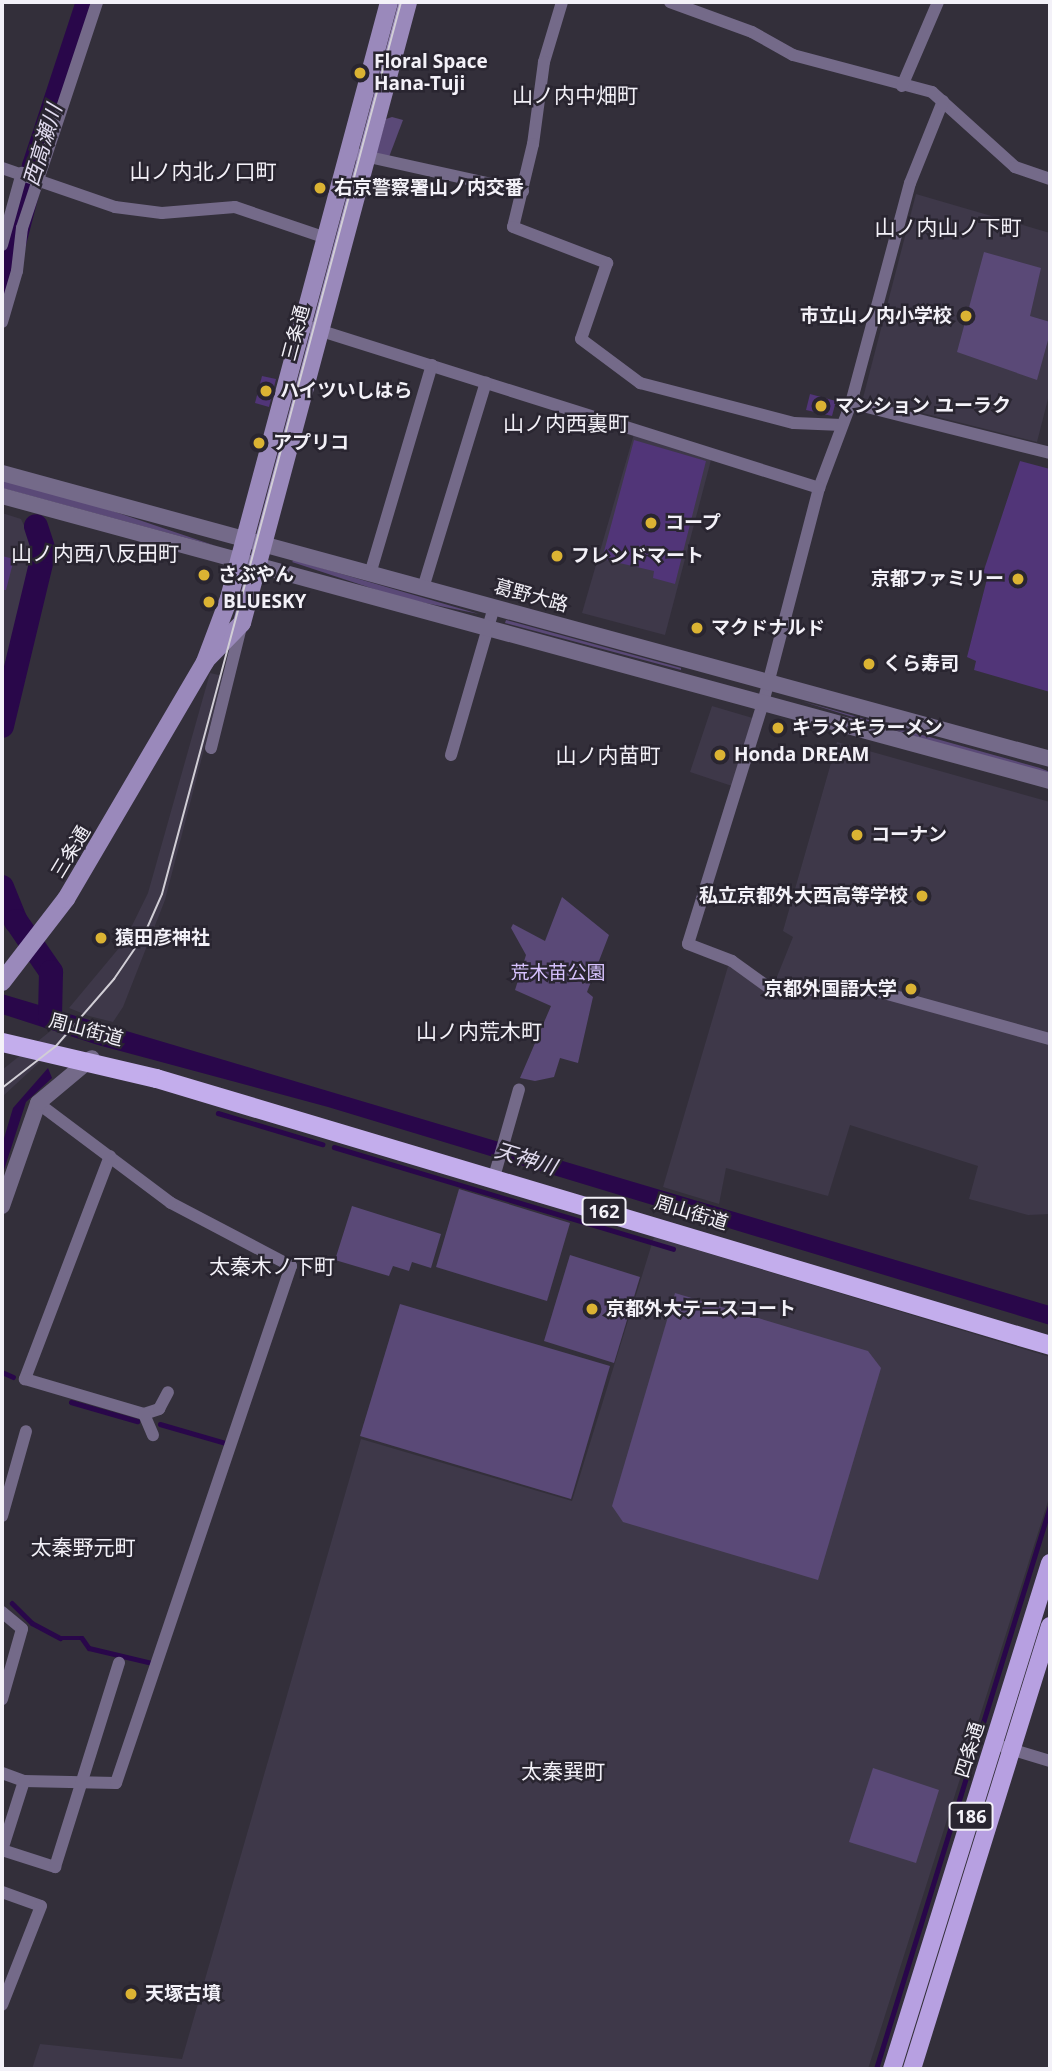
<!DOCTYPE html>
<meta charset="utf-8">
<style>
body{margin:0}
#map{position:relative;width:1052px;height:2071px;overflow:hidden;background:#332f3a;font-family:"Open Sans","Noto Sans JP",sans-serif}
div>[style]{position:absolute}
.built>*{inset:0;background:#3e3849}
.green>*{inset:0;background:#5a4977}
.water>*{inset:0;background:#29074a}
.stream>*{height:4.5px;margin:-2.25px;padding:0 2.25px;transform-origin:2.25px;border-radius:2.25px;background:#29074a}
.river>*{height:24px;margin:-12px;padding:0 12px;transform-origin:12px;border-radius:12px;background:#29074a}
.building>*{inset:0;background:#513578}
.minor>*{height:12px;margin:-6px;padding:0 6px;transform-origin:6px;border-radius:6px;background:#746a89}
.tertiary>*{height:16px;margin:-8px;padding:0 8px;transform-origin:8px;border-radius:8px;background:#746a89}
.secondary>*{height:18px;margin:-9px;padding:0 9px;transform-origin:9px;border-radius:9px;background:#9a89bb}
.primary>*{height:18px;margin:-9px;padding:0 9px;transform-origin:9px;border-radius:9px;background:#b7a0e1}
.trunk>*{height:19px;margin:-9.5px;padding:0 9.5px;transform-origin:9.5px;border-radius:9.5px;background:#c3adec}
.tram>*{height:2px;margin:-1px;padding:0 1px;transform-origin:1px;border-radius:1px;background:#d1ced6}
.dots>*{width:19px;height:19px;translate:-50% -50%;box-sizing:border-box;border:4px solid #292530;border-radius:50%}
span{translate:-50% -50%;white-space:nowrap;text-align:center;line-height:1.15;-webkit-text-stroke:5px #292530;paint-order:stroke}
.shield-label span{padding:2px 5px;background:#292530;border:2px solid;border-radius:5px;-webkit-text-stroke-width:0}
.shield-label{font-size:18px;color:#f3f1f8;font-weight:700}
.poi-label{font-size:19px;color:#f3f1f8;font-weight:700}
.left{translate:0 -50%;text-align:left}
.right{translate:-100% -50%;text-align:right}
.street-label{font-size:19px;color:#f3f1f8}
.park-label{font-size:19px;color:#d7c2fe}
.neighbourhood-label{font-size:21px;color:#f3f1f8}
.water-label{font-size:21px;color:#e1dbef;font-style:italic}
.frame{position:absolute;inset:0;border:4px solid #f3f1f8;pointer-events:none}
</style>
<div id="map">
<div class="built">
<div style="clip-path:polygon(916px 194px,1050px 233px,1050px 391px,1037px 442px,863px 398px)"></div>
<div style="clip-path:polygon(634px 434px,711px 460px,665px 635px,582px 613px)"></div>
<div style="clip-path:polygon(2px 513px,21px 519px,36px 552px,2px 694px)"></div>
<div style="clip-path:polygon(210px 673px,223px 676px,165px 900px,123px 1007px,113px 1022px,89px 1016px,69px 1008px,124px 942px,148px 893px)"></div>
<div style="clip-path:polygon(712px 706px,756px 719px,735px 787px,690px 772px)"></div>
<div style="clip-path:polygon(837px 742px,1050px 802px,1050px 1214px,1028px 1215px,969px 1199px,978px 1166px,850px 1125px,828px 1196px,726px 1168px,719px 1204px,663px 1187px,729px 963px,774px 984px,793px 937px,783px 931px)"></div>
<div style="clip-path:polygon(53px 1029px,70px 1034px,2px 1097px,2px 1070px)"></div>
<div style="clip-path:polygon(654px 1237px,1050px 1357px,1050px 1495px,868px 2069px,32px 2069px,40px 2044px,182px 2059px,361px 1439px,572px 1501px)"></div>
</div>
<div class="green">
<div style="clip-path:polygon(392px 117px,403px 120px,389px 157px,376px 153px,386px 119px)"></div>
<div style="clip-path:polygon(984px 252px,1041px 268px,1030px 316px,1050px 322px,1050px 333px,1037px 380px,957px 352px)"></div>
<div style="clip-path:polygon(2px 479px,77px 499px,216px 546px,2px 488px)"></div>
<div style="clip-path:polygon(292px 562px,294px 560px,479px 614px,401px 598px)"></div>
<div style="clip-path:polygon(506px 620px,681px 668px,681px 670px,505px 623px)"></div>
<div style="clip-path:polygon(801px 701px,1040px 768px,1050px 772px,1050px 778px)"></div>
<div style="clip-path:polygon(562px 897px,609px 935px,587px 992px,593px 997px,578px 1063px,560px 1058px,554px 1077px,535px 1081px,520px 1078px,551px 1006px,515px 990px,526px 955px,511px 928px,513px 924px,545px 941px)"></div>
<div style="clip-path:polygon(459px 1189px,570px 1223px,547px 1301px,436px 1267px)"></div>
<div style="clip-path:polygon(352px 1206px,441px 1234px,431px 1268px,412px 1262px,409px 1271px,393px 1266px,389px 1276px,335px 1260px)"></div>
<div style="clip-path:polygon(570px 1255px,640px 1277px,614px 1363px,544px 1341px)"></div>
<div style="clip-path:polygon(675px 1293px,868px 1351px,881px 1368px,818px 1580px,623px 1522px,612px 1506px)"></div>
<div style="clip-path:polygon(400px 1304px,610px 1366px,571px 1499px,360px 1436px)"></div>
<div style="clip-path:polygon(873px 1768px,939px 1790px,916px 1863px,849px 1842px)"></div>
</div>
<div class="water">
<div style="clip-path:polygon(2px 994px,1050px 1306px,1050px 1325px,328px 1107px,98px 1045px,2px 1014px)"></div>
<div style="clip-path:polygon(48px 1068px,52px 1078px,26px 1102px,2px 1176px,2px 1145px,13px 1108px)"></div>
</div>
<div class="stream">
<div style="left:218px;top:1113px;width:109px;rotate:16.6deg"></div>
<div style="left:334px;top:1147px;width:354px;rotate:16.7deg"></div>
<div style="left:2px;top:1372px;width:12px;rotate:24deg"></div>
<div style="left:71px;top:1402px;width:69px;rotate:16.1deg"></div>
<div style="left:160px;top:1424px;width:72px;rotate:16.2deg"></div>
<div style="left:12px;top:1603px;width:28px;rotate:45deg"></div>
<div style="left:32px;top:1623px;width:32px;rotate:28deg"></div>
<div style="left:60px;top:1638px;width:22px"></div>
<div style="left:82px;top:1638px;width:12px;rotate:55deg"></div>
<div style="left:89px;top:1648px;width:65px;rotate:13.4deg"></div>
<div style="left:876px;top:2069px;width:589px;rotate:-72.83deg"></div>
</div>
<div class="river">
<div style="left:2px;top:290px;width:128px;rotate:-75.5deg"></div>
<div style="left:34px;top:166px;width:173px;rotate:-71.8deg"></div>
<div style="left:2px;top:726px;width:180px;rotate:-76.5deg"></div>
<div style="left:44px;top:551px;width:26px;rotate:-108deg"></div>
<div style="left:2px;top:887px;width:37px;rotate:68deg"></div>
<div style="left:16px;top:921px;width:62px;rotate:55.5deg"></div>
<div style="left:51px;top:972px;width:45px;rotate:91.3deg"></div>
</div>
<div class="building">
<div style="clip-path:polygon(262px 376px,276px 379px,269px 407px,255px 403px)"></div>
<div style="clip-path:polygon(810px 394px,836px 401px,832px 416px,806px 410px)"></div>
<div style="clip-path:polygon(634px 440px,706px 461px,675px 584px,653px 578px,654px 571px,602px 559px)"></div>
<div style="clip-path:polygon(1020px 461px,1050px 469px,1050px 692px,974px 670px,976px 661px,967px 657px,988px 575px,983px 573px)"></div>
<div style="clip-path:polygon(2px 556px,14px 559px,6px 590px,2px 590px)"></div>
</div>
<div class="minor">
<div style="left:562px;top:2px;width:63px;rotate:106.7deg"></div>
<div style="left:544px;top:62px;width:83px;rotate:97.6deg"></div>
<div style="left:533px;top:144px;width:85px;rotate:103.5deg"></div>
<div style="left:513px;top:227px;width:101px;rotate:21deg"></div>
<div style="left:607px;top:263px;width:80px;rotate:108.9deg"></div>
<div style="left:581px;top:339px;width:74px;rotate:36.7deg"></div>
<div style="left:640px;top:383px;width:159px;rotate:14.6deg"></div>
<div style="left:794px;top:423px;width:48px;rotate:2.4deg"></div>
<div style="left:670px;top:2px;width:87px;rotate:20.1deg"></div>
<div style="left:752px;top:32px;width:47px;rotate:29.3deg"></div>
<div style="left:793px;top:55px;width:144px;rotate:14.9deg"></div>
<div style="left:932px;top:92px;width:112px;rotate:42.1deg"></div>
<div style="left:1015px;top:167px;width:37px;rotate:19deg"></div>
<div style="left:902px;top:86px;width:91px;rotate:-66.8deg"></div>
<div style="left:943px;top:101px;width:88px;rotate:111.9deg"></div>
<div style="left:910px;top:183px;width:228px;rotate:105deg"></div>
<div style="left:851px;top:403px;width:91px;rotate:110.6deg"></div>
<div style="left:819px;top:488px;width:222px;rotate:104.6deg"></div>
<div style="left:763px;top:703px;width:252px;rotate:107.3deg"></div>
<div style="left:688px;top:944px;width:47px;rotate:21.1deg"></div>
<div style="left:732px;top:961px;width:49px;rotate:35.9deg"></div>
<div style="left:772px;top:990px;width:101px"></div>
<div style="left:873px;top:990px;width:184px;rotate:15.5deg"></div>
<div style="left:360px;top:155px;width:167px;rotate:12.5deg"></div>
<div style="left:2px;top:168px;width:120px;rotate:19deg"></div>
<div style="left:115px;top:207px;width:47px;rotate:7.3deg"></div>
<div style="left:162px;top:213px;width:73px;rotate:-4.7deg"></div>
<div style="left:235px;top:207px;width:96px;rotate:18.8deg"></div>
<div style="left:2px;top:245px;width:75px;rotate:-74.5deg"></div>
<div style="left:2px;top:322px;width:53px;rotate:-73.6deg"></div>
<div style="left:17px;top:271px;width:43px;rotate:-83.4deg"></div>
<div style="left:22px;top:228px;width:238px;rotate:-71.6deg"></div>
<div style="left:312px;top:328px;width:532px;rotate:17.51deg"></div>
<div style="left:851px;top:403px;width:205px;rotate:14.1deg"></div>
<div style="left:370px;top:574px;width:218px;rotate:-73.5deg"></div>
<div style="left:423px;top:588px;width:215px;rotate:-73deg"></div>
<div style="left:211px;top:748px;width:129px;rotate:-76.1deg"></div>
<div style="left:451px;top:755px;width:154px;rotate:-73.8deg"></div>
<div style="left:110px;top:1156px;width:239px;rotate:110.9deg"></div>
<div style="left:25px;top:1379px;width:124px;rotate:16.4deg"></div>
<div style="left:144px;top:1414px;width:16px;rotate:-18deg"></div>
<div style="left:159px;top:1409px;width:19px;rotate:-62deg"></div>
<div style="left:494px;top:1177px;width:91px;rotate:-74.1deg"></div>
<div style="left:144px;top:1414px;width:23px;rotate:67deg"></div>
<div style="left:2px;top:1516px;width:88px;rotate:-74.2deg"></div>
<div style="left:2px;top:1612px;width:26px;rotate:40deg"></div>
<div style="left:22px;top:1629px;width:73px;rotate:105.9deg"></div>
<div style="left:1004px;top:1747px;width:48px;rotate:16.9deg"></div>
<div style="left:2px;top:1773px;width:23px;rotate:20deg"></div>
<div style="left:24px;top:1781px;width:92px;rotate:1.2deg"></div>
<div style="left:116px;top:1783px;width:546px;rotate:-71.3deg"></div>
<div style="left:291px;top:1266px;width:136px;rotate:-152.3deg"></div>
<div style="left:171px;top:1203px;width:166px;rotate:-143.1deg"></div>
<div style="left:24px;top:1781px;width:72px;rotate:107.7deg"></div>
<div style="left:2px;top:1850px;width:56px;rotate:17.8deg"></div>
<div style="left:55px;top:1867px;width:214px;rotate:-72.6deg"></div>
<div style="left:2px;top:1892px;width:41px;rotate:19.7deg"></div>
<div style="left:41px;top:1906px;width:106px;rotate:111.5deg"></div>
</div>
<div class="tertiary">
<div style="left:2px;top:473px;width:1086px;rotate:15.26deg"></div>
<div style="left:2px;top:496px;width:1086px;rotate:15.21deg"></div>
<div style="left:2px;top:1206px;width:109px;rotate:-70.7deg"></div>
<div style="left:38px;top:1103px;width:70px;rotate:-39.8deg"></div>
</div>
<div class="secondary">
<div style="left:207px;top:659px;width:50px;rotate:-45.8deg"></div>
<div style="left:242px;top:623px;width:643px;rotate:-75.03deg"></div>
<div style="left:2px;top:982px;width:105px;rotate:-52.4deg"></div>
<div style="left:66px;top:899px;width:275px;rotate:-59.6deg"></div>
<div style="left:205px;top:662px;width:68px;rotate:-69.4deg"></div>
<div style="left:229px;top:598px;width:617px;rotate:-74.97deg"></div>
</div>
<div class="primary">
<div style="left:892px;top:2069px;width:530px;rotate:-72.66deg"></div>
<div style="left:912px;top:2069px;width:464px;rotate:-72.7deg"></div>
</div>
<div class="trunk">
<div style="left:2px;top:1042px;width:158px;rotate:13.2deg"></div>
<div style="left:156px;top:1078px;width:933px;rotate:16.63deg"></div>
</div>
<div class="tram">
<div style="left:2px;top:1088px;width:68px;rotate:-37.9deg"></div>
<div style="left:56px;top:1046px;width:89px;rotate:-49.1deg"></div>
<div style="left:114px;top:979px;width:53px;rotate:-55.7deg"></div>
<div style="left:144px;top:935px;width:45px;rotate:-66.3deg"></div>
<div style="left:162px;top:894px;width:923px;rotate:-75deg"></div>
</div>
<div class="dots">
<div style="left:360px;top:73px;background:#dbb333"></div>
<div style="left:320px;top:188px;background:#dbb333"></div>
<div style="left:966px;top:316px;background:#dbb333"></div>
<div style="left:266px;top:391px;background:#dbb333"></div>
<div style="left:821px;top:406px;background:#dbb333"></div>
<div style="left:259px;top:443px;background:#dbb333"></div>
<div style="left:651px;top:523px;background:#dbb333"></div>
<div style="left:557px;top:556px;background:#dbb333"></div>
<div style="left:204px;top:575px;background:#dbb333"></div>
<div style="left:1018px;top:579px;background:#dbb333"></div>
<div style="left:209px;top:602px;background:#dbb333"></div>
<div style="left:697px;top:628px;background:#dbb333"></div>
<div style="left:869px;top:664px;background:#dbb333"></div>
<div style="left:778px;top:728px;background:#dbb333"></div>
<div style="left:720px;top:755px;background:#dbb333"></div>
<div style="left:857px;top:835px;background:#dbb333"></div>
<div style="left:922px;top:896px;background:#dbb333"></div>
<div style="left:101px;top:938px;background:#dbb333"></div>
<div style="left:911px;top:989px;background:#dbb333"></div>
<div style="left:592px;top:1309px;background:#dbb333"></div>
<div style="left:131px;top:1994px;background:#dbb333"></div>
</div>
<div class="shield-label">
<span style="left:604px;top:1211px">162</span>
<span style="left:971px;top:1816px">186</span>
</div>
<div class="poi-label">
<span class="left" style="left:374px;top:73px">Floral Space<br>Hana-Tuji</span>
<span class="left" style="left:334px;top:188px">右京警察署山ノ内交番</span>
<span class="right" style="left:952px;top:316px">市立山ノ内小学校</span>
<span class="left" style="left:280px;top:391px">ハイツいしはら</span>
<span class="left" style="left:835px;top:406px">マンション ユーラク</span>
<span class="left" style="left:273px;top:443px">アプリコ</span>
<span class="left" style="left:665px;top:523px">コープ</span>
<span class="left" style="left:571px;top:556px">フレンドマート</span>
<span class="left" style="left:218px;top:575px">さぶやん</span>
<span class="right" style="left:1004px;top:579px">京都ファミリー</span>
<span class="left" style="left:223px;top:602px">BLUESKY</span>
<span class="left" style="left:711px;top:628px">マクドナルド</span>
<span class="left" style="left:883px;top:664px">くら寿司</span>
<span class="left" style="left:792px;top:728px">キラメキラーメン</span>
<span class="left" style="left:734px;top:755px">Honda DREAM</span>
<span class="left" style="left:871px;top:835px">コーナン</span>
<span class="right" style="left:908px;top:896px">私立京都外大西高等学校</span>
<span class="left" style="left:115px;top:938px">猿田彦神社</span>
<span class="right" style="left:897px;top:989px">京都外国語大学</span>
<span class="left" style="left:606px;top:1309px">京都外大テニスコート</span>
<span class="left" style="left:145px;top:1994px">天塚古墳</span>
</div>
<div class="street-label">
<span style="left:296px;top:333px;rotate:-75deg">三条通</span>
<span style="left:531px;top:596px;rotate:15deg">葛野大路</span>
<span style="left:71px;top:852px;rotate:-59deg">三条通</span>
<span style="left:86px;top:1030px;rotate:15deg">周山街道</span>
<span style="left:691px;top:1213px;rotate:17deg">周山街道</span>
<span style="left:970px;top:1750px;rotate:-73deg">四条通</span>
</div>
<div class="park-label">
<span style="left:558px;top:973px">荒木苗公園</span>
</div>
<div class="neighbourhood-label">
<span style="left:575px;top:95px">山ノ内中畑町</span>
<span style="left:203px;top:171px">山ノ内北ノ口町</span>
<span style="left:948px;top:227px">山ノ内山ノ下町</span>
<span style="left:566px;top:423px">山ノ内西裏町</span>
<span style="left:95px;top:553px">山ノ内西八反田町</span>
<span style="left:608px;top:755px">山ノ内苗町</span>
<span style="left:479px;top:1031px">山ノ内荒木町</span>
<span style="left:272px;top:1266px">太秦木ノ下町</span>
<span style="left:83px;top:1547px">太秦野元町</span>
<span style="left:563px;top:1771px">太秦巽町</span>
</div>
<div class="water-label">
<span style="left:42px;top:145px;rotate:-73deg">西高瀬川</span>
<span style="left:526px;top:1158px;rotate:17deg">天神川</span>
</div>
<div class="frame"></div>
</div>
